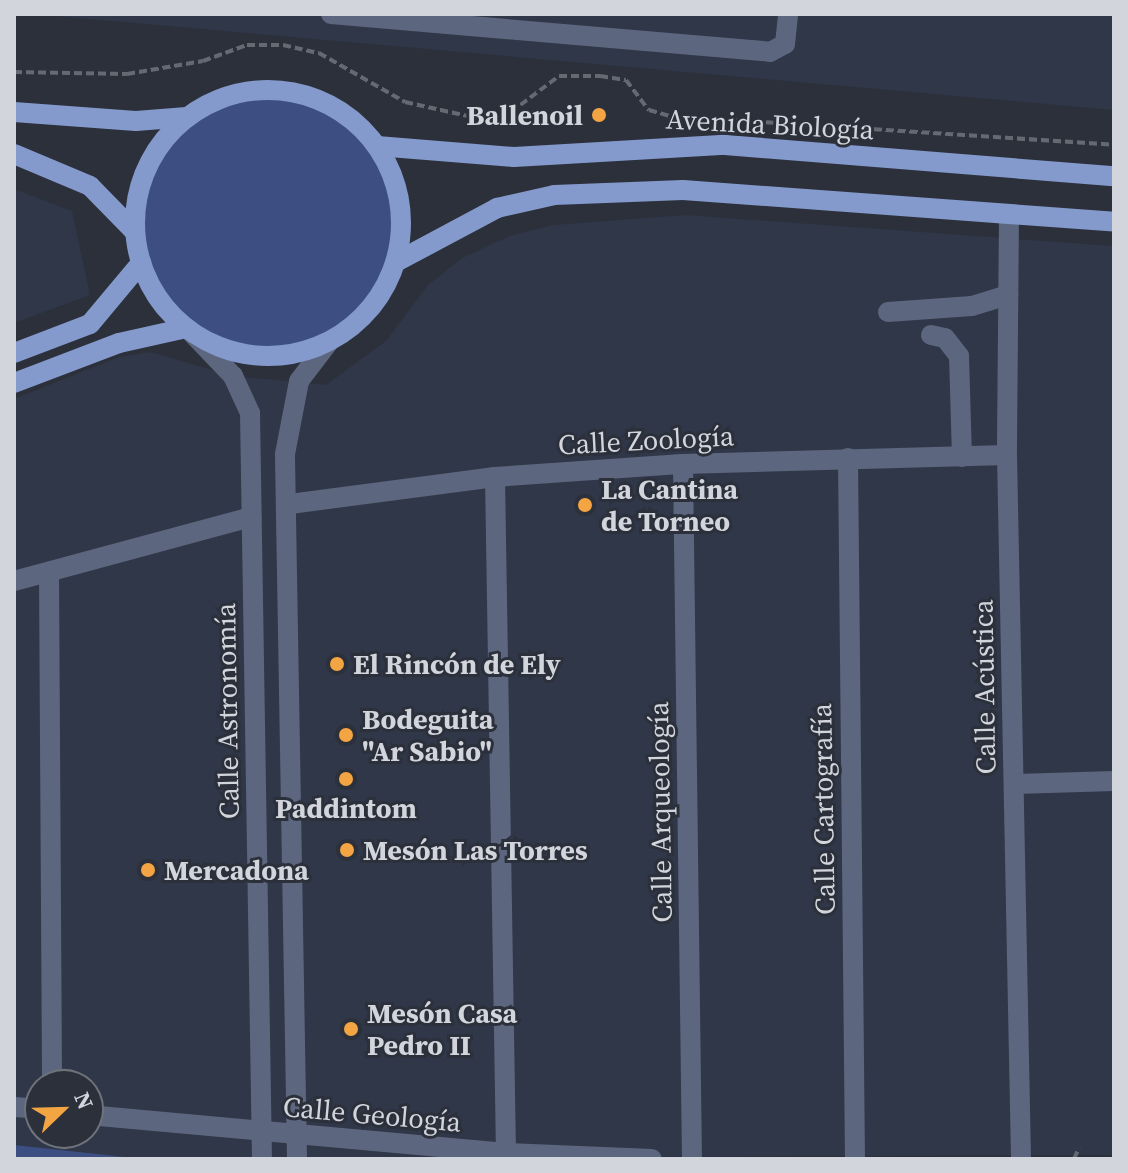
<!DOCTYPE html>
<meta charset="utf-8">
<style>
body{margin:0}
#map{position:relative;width:1128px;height:1173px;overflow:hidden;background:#2b303b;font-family:"Source Serif 4",serif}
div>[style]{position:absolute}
.built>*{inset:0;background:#303748}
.green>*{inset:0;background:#3c4e82}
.round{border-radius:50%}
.path>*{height:4px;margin-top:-2px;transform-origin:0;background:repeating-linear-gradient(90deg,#646972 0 8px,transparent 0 12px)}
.minor>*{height:20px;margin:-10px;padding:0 10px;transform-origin:10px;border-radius:10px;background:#5c667e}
.major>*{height:20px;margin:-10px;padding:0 10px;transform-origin:10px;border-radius:10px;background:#859acc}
.major>.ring{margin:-10px;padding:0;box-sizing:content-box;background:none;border:20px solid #859acc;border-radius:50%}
.dots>*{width:22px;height:22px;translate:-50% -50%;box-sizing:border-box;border:4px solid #2b303b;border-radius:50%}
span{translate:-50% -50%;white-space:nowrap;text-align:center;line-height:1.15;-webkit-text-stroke:6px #2b303b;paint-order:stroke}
.poi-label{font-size:28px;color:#d2d5dc;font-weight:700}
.right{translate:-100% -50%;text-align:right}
.left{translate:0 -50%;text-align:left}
.street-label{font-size:28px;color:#d2d5dc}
.frame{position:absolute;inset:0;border:16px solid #d2d5dc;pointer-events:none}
.north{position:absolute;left:24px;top:1069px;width:80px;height:80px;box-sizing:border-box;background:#2b303b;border:2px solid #6e727b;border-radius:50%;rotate:67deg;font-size:22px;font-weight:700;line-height:32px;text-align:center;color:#d2d5dc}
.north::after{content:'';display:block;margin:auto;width:28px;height:36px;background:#f2a542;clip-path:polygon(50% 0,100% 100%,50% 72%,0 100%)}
</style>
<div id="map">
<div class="built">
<div style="clip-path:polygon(33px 14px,1114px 14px,1114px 110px)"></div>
<div style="clip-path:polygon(14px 189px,72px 211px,90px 295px,14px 323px)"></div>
<div style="clip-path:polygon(evenodd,685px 215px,1114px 246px,1114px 1155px,14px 1159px,14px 399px,119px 357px,150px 352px,233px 376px,326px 385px,386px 341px,428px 285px,462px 258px,510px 236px,554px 225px,685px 215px,40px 1085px,88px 1085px,88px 1133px,40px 1133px,40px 1085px)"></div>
</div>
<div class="green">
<div class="round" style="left:135px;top:90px;width:266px;height:266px"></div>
<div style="clip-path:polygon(14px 1145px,143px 1159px,14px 1159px)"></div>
</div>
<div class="path">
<div style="left:14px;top:72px;width:113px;rotate:1deg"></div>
<div style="left:127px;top:74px;width:77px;rotate:-9.7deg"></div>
<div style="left:203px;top:61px;width:47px;rotate:-20deg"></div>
<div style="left:247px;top:45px;width:36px"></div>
<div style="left:283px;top:45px;width:37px;rotate:13deg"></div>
<div style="left:319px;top:53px;width:99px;rotate:29.7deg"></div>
<div style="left:405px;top:102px;width:87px;rotate:12.6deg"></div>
<div style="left:490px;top:121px;width:23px;rotate:-23deg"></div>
<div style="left:511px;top:112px;width:60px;rotate:-36.9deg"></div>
<div style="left:559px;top:76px;width:41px"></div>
<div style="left:600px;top:76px;width:26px;rotate:9deg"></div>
<div style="left:626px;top:80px;width:38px;rotate:53deg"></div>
<div style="left:649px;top:110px;width:22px;rotate:16deg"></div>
<div style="left:670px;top:116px;width:445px;rotate:3.7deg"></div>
<div style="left:1074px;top:1159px;width:12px;rotate:-66deg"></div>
</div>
<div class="minor">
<div style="left:331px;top:14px;width:441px;rotate:4.9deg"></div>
<div style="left:770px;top:52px;width:17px;rotate:-28deg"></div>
<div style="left:785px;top:44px;width:30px;rotate:-84deg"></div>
<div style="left:1009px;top:214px;width:241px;rotate:90.5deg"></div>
<div style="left:1007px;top:455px;width:704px;rotate:88.86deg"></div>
<div style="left:888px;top:312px;width:84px;rotate:-4.1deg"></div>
<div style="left:972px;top:306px;width:38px;rotate:-17deg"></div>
<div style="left:191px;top:332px;width:61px;rotate:46.3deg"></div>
<div style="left:233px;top:376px;width:41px;rotate:65.3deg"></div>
<div style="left:250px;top:413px;width:746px;rotate:89.08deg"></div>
<div style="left:931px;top:335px;width:14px;rotate:12deg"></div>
<div style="left:945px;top:338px;width:23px;rotate:52deg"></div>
<div style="left:959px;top:356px;width:101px;rotate:88.3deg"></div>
<div style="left:848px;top:458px;width:701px;rotate:89.43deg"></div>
<div style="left:683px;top:464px;width:695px;rotate:89.26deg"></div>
<div style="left:495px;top:477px;width:676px;rotate:89.07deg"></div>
<div style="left:290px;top:504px;width:207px;rotate:-7.5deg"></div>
<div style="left:495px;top:477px;width:188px;rotate:-4deg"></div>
<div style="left:683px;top:464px;width:324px;rotate:-1.6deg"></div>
<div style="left:49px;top:572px;width:513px;rotate:89.66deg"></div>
<div style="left:14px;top:581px;width:246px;rotate:-15.1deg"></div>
<div style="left:1014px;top:784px;width:100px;rotate:-1.7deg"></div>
<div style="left:14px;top:1107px;width:26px;rotate:4deg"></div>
<div style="left:88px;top:1115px;width:420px;rotate:5.2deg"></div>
<div style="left:506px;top:1153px;width:146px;rotate:2.4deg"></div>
<div style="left:297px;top:1159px;width:705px;rotate:-90.98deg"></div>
<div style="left:285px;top:454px;width:74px;rotate:-79.1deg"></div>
<div style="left:299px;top:381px;width:48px;rotate:-52.7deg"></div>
</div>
<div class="major">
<div class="ring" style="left:135px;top:90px;width:246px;height:246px"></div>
<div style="left:14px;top:112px;width:122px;rotate:4.2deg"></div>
<div style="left:136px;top:121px;width:51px;rotate:-4.5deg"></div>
<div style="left:377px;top:146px;width:137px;rotate:4.6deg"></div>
<div style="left:514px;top:157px;width:211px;rotate:-3.3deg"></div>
<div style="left:725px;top:145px;width:390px;rotate:4.6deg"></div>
<div style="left:14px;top:154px;width:82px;rotate:22.8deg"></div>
<div style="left:90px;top:186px;width:64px;rotate:45.6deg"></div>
<div style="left:396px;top:262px;width:115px;rotate:-28.1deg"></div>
<div style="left:497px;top:208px;width:58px;rotate:-12.8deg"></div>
<div style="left:554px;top:195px;width:129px;rotate:-2.2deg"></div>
<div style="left:683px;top:190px;width:432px;rotate:4.2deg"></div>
<div style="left:14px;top:353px;width:81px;rotate:-20.9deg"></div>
<div style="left:90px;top:324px;width:80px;rotate:-50.1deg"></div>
<div style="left:14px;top:383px;width:112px;rotate:-20.9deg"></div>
<div style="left:119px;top:343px;width:69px;rotate:-12.6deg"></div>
</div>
<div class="dots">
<div style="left:599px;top:115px;background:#f2a542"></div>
<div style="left:585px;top:505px;background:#f2a542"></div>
<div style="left:337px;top:664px;background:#f2a542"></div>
<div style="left:346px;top:735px;background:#f2a542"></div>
<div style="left:346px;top:779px;background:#f2a542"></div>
<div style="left:347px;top:850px;background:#f2a542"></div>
<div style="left:148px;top:870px;background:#f2a542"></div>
<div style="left:351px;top:1029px;background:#f2a542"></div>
</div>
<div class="poi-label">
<span class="right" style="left:583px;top:115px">Ballenoil</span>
<span class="left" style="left:601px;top:505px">La Cantina<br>de Torneo</span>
<span class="left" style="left:353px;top:664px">El Rincón de Ely</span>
<span class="left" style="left:362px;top:735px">Bodeguita<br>"Ar Sabio"</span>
<span style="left:346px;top:808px">Paddintom</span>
<span class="left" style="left:363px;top:850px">Mesón Las Torres</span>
<span class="left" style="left:164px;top:870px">Mercadona</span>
<span class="left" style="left:367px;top:1029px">Mesón Casa<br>Pedro II</span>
</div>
<div class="street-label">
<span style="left:770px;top:124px;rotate:3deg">Avenida Biología</span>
<span style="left:646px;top:440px;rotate:-3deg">Calle Zoología</span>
<span style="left:984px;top:687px;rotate:-91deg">Calle Acústica</span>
<span style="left:227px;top:711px;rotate:-91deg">Calle Astronomía</span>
<span style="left:823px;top:809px;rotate:-91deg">Calle Cartografía</span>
<span style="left:660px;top:812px;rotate:-91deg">Calle Arqueología</span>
<span style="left:372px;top:1114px;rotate:5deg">Calle Geología</span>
</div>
<div class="frame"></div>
<div class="north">N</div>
</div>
